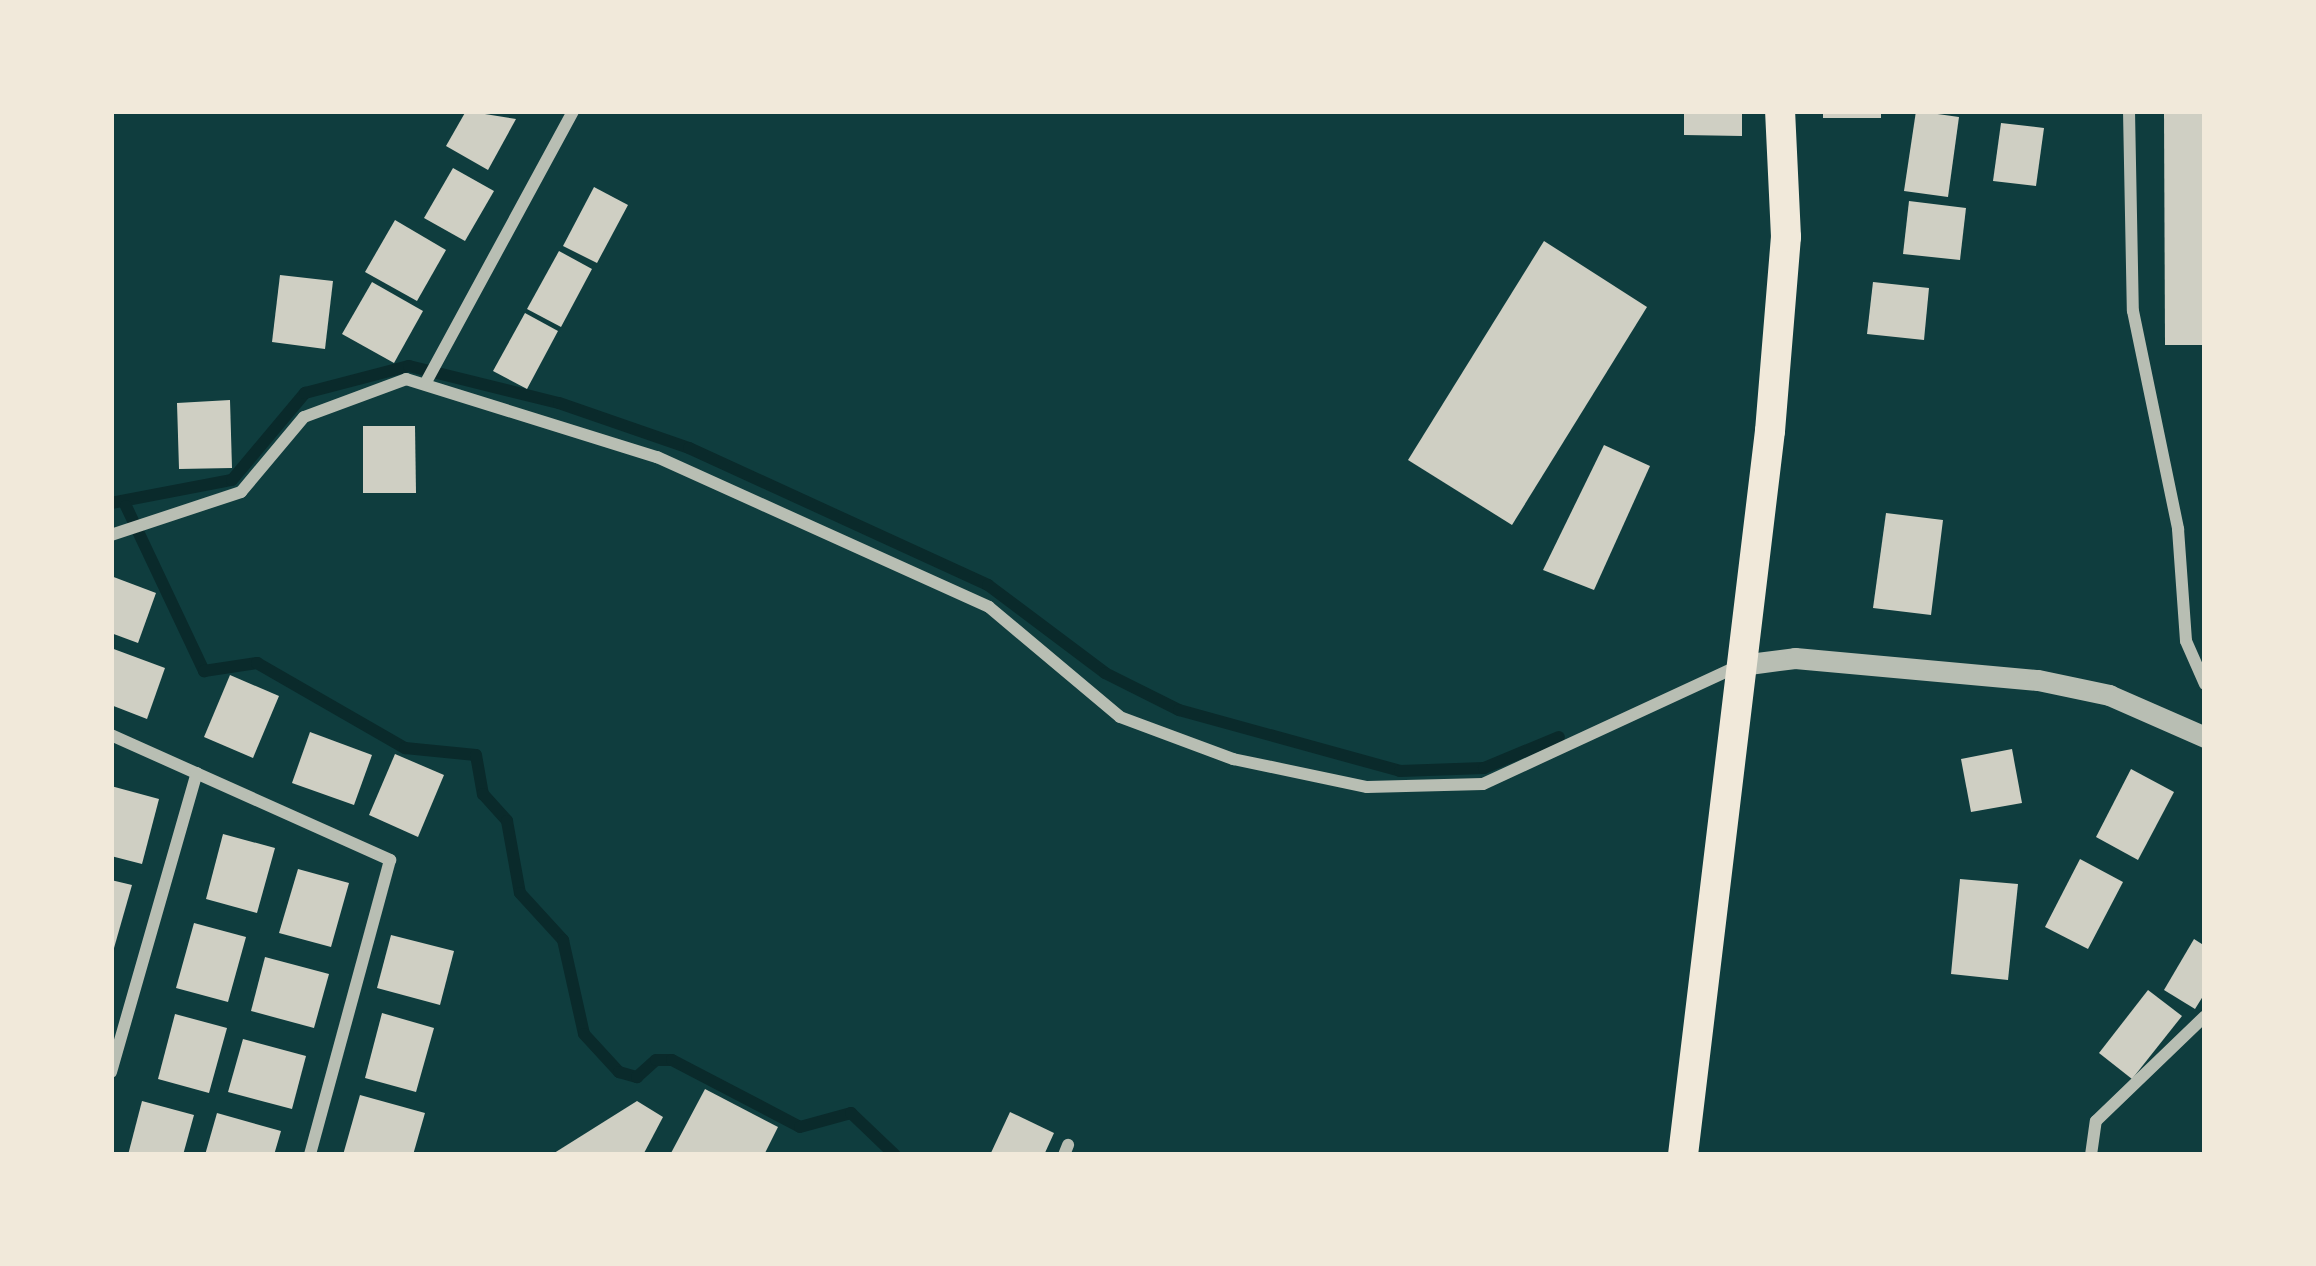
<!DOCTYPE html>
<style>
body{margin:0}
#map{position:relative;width:2316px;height:1266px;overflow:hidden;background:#0f3d3e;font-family:"Golos Text",sans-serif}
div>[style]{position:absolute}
.stream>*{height:12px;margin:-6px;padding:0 6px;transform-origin:6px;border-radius:6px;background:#0a2a2b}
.building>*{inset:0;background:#cfcfc3}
.minor>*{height:12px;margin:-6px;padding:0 6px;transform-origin:6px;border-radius:6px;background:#b8beb3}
.tertiary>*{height:21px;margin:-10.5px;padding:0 10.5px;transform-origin:10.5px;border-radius:10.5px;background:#b8beb3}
.primary>*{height:30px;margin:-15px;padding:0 15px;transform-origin:15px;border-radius:15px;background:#f1e9da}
span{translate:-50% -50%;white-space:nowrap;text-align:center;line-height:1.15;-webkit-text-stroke:10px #f1e9da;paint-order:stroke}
.frame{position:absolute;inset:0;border:114px solid #f1e9da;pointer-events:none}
</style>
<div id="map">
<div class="stream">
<div style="left:111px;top:503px;width:123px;rotate:-10.8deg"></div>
<div style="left:232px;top:480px;width:114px;rotate:-50deg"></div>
<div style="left:305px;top:393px;width:107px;rotate:-14.6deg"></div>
<div style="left:409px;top:366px;width:154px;rotate:13.9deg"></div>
<div style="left:559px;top:403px;width:138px;rotate:19.1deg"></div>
<div style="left:689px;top:448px;width:329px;rotate:24.6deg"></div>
<div style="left:988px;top:585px;width:146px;rotate:36.9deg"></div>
<div style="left:1105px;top:673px;width:83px;rotate:26.6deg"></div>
<div style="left:1179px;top:710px;width:229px;rotate:15.4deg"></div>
<div style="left:1400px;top:771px;width:84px;rotate:-2deg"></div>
<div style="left:1484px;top:768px;width:81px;rotate:-22.5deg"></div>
<div style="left:126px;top:506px;width:183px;rotate:64.7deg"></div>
<div style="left:204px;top:671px;width:54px;rotate:-8.6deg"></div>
<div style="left:257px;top:663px;width:171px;rotate:29.9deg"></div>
<div style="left:405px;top:748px;width:71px;rotate:5.6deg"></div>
<div style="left:476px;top:755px;width:40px;rotate:80deg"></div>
<div style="left:483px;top:794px;width:36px;rotate:48deg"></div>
<div style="left:507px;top:821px;width:73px;rotate:79.8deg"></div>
<div style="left:520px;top:893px;width:64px;rotate:47.5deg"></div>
<div style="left:563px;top:940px;width:96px;rotate:77.4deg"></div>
<div style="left:584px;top:1034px;width:52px;rotate:47.4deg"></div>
<div style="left:619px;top:1072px;width:19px;rotate:16deg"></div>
<div style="left:637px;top:1077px;width:25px;rotate:-42deg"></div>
<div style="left:656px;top:1060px;width:16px"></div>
<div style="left:672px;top:1060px;width:144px;rotate:27.6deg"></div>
<div style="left:800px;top:1127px;width:53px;rotate:-15.4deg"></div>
<div style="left:851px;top:1113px;width:61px;rotate:43.7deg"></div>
</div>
<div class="building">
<div style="clip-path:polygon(466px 111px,516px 119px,488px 170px,446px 146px)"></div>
<div style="clip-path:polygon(1684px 111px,1742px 111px,1742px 136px,1684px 135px)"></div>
<div style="clip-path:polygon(1823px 111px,1881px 111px,1881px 118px,1823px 118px)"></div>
<div style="clip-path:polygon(1916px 111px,1959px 117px,1948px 197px,1904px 191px)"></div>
<div style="clip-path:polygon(2164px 111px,2205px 111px,2205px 345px,2165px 345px)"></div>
<div style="clip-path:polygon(2001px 123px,2044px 128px,2036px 186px,1993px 181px)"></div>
<div style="clip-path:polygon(453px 168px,494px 191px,465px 241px,424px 218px)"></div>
<div style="clip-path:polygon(594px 187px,628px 205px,597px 263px,563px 246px)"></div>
<div style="clip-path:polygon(1909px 201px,1966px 208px,1960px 260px,1903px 254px)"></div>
<div style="clip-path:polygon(395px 220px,446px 250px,417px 301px,365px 272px)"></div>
<div style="clip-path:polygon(1544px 241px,1647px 307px,1512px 525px,1408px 460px)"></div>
<div style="clip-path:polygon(559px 251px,592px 269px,561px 327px,527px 309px)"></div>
<div style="clip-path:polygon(280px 275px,333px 281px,325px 349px,272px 342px)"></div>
<div style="clip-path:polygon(372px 282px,423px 311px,394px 363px,342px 334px)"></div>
<div style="clip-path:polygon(1873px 282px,1929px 288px,1924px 340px,1867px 334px)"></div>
<div style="clip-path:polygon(525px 313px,558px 331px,527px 389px,493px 371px)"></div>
<div style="clip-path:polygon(230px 400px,232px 468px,179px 469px,177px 403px)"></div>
<div style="clip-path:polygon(363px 426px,415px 426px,416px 493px,363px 493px)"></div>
<div style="clip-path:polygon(1604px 445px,1650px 466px,1594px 590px,1543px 570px)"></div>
<div style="clip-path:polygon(1886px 513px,1943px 520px,1931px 615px,1873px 608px)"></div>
<div style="clip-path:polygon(111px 576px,156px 593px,138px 643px,111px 633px)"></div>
<div style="clip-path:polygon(111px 648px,165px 668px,147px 719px,111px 705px)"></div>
<div style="clip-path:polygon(230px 675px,279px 696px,253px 758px,204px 737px)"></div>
<div style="clip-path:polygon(310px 732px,372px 755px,354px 805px,292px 783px)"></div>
<div style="clip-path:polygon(2012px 749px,2022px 803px,1971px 812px,1961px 759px)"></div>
<div style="clip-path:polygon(395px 754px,444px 775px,418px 837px,369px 815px)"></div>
<div style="clip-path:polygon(2131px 769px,2174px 792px,2138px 860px,2096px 837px)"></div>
<div style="clip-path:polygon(111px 786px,159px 799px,142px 864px,111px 856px)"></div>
<div style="clip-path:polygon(223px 834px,275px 848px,257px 913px,206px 899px)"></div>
<div style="clip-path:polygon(2080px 859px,2123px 882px,2088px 949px,2045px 927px)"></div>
<div style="clip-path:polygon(298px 869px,349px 883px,331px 947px,279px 933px)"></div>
<div style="clip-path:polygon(1960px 879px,2018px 884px,2008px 980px,1951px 974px)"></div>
<div style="clip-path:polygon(111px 880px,132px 885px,112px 955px,111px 955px)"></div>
<div style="clip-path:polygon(194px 923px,246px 937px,228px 1002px,176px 988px)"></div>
<div style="clip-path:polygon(391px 935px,454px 951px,440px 1005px,377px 988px)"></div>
<div style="clip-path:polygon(2194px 939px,2205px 946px,2205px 993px,2195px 1009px,2164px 990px)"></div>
<div style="clip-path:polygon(265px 957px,329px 974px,314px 1028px,251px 1011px)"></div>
<div style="clip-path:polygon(2148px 990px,2182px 1016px,2132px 1079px,2099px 1053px)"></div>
<div style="clip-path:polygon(382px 1013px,434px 1028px,416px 1092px,365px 1078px)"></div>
<div style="clip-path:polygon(175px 1014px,227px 1028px,209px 1093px,158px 1079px)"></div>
<div style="clip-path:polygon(243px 1039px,306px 1056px,292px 1109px,228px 1092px)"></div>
<div style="clip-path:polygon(705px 1089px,778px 1127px,764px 1155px,670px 1155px)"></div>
<div style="clip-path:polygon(360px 1095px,425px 1113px,413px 1155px,343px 1155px)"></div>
<div style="clip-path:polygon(142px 1101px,194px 1115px,183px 1155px,128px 1155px)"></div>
<div style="clip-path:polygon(637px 1101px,663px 1117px,643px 1155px,551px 1155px)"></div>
<div style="clip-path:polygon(1010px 1112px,1054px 1133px,1044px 1155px,990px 1155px)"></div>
<div style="clip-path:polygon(217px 1113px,281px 1131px,274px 1155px,205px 1155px)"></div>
</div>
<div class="minor">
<div style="left:2129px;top:111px;width:200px;rotate:88.9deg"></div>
<div style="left:2133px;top:311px;width:223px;rotate:78.3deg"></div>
<div style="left:2178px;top:529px;width:112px;rotate:85.9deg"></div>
<div style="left:2186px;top:641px;width:47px;rotate:66.2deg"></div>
<div style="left:425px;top:384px;width:311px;rotate:-61.5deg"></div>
<div style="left:111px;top:535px;width:137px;rotate:-18.3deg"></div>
<div style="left:241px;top:492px;width:98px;rotate:-50deg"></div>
<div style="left:304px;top:417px;width:109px;rotate:-20.4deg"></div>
<div style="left:406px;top:379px;width:263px;rotate:17.3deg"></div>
<div style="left:657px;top:457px;width:364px;rotate:24.3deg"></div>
<div style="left:989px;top:607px;width:171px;rotate:40deg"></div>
<div style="left:1120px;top:717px;width:121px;rotate:20.4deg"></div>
<div style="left:1233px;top:759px;width:137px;rotate:11.8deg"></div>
<div style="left:1367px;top:787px;width:116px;rotate:-1.5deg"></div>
<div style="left:1483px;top:784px;width:283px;rotate:-24.8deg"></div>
<div style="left:111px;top:735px;width:306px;rotate:24.1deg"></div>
<div style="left:390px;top:860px;width:306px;rotate:105.2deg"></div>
<div style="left:111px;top:1072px;width:311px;rotate:-74deg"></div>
<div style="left:1064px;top:1155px;width:11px;rotate:-68deg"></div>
<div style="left:2091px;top:1155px;width:34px;rotate:-82deg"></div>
<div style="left:2096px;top:1121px;width:151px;rotate:-43.9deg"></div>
</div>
<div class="tertiary">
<div style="left:1741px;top:665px;width:54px;rotate:-7.4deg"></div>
<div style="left:1795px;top:658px;width:244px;rotate:5.2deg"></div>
<div style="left:2038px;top:680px;width:73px;rotate:11.9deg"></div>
<div style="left:2109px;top:695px;width:105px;rotate:23.6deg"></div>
</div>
<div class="primary">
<div style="left:1683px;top:1155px;width:729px;rotate:-83.15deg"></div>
<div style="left:1770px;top:431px;width:195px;rotate:-85.3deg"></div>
<div style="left:1786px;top:237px;width:126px;rotate:-92.7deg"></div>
</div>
<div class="frame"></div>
</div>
